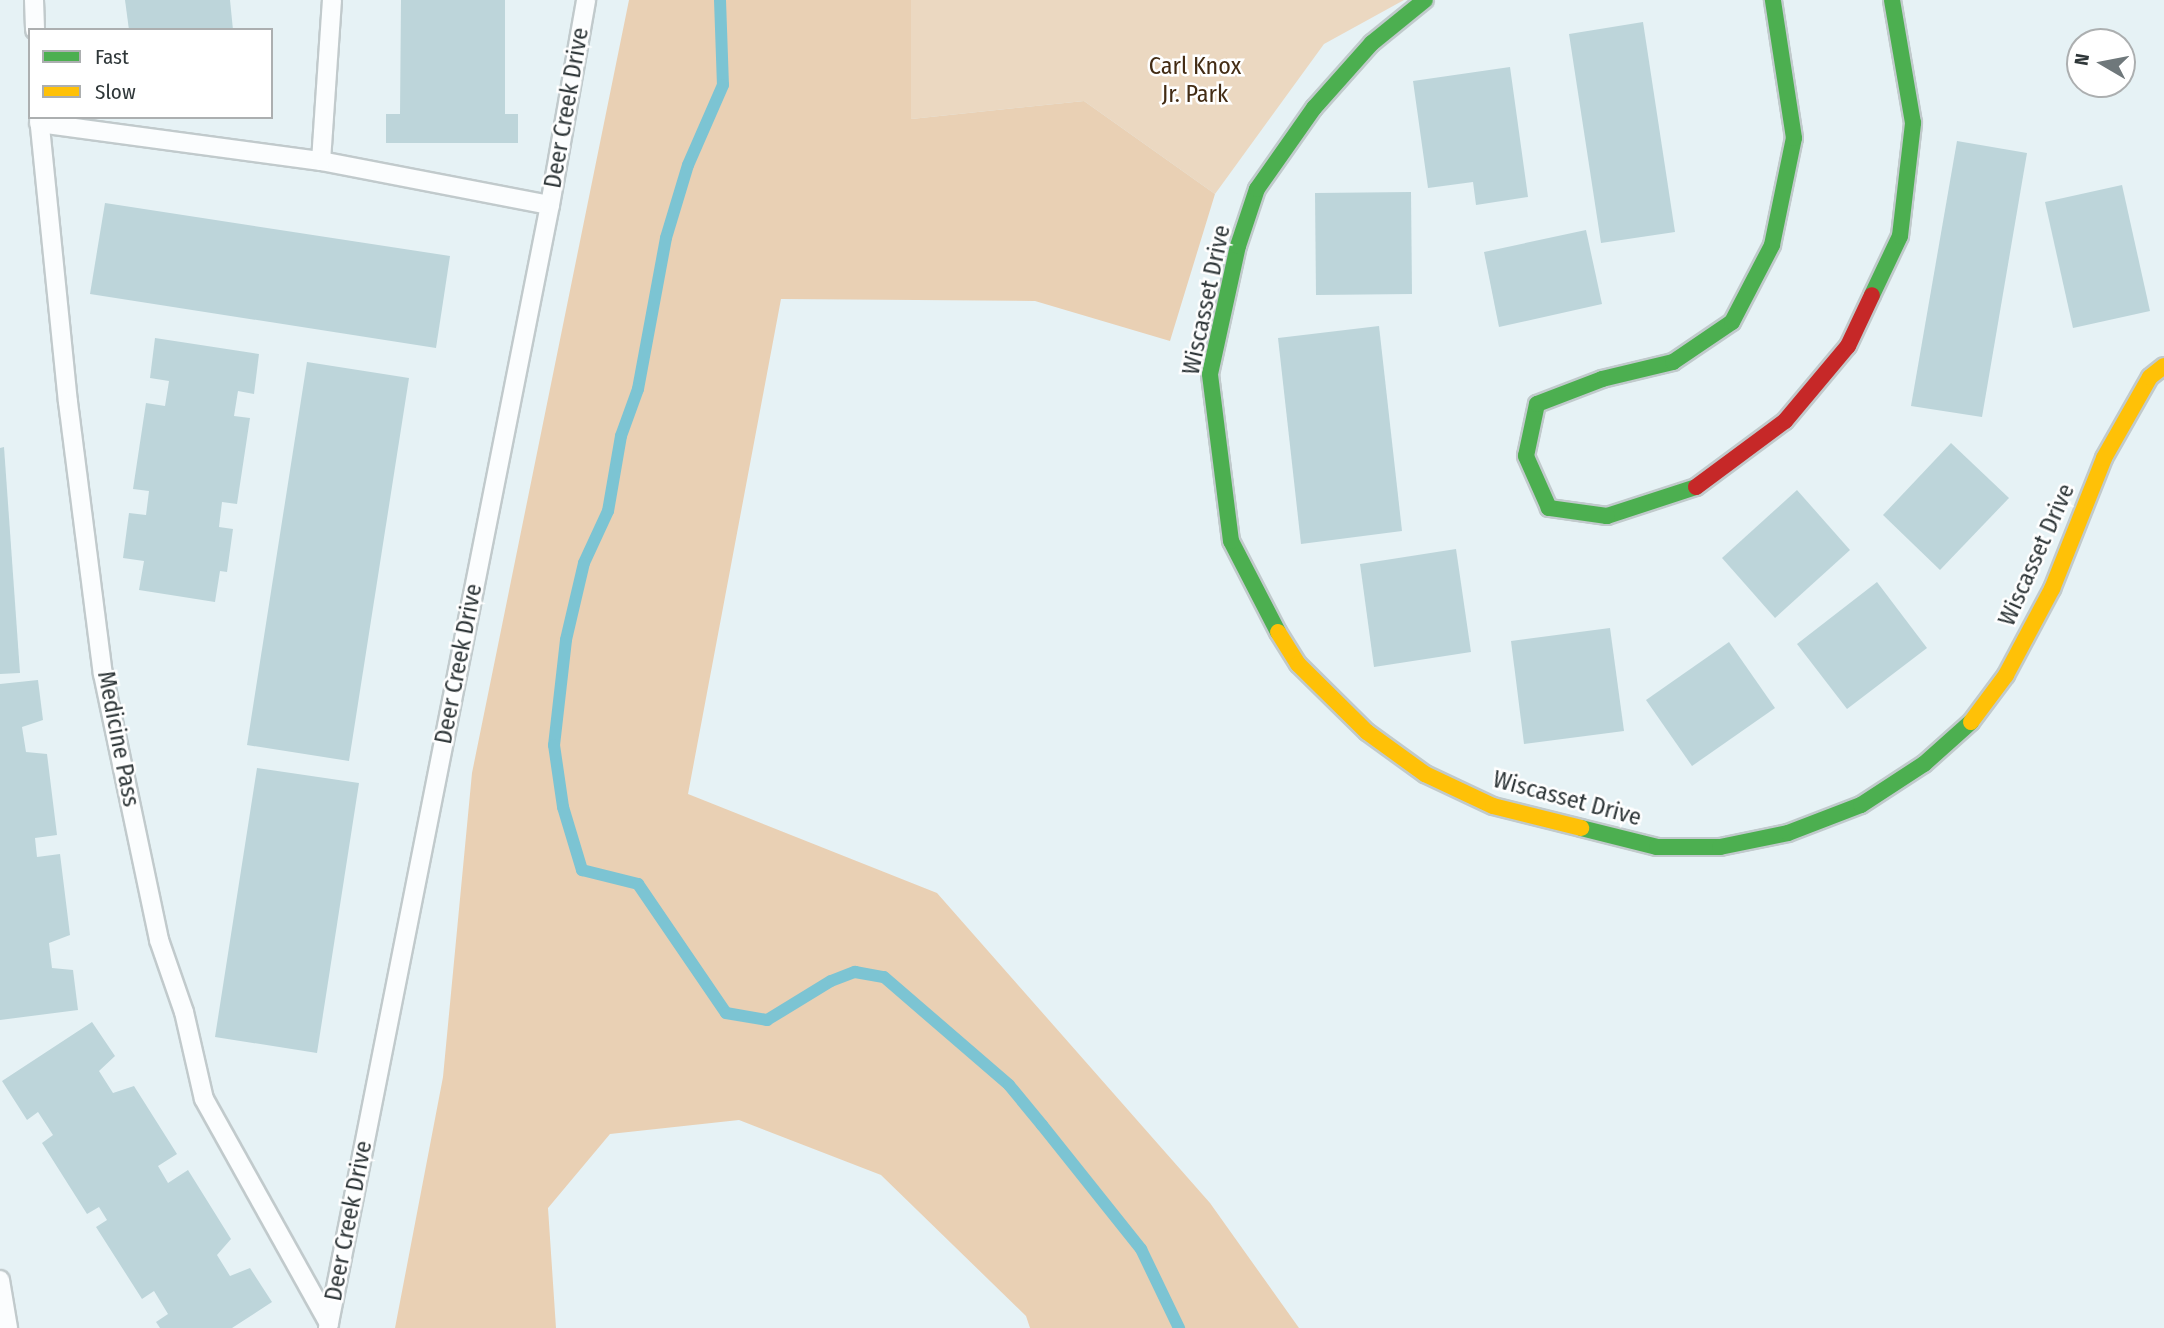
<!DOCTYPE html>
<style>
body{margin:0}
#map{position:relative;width:2164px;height:1328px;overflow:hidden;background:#e6f2f5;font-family:"Fira Sans Condensed",sans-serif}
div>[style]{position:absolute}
.green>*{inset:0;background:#ebd8c1}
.forest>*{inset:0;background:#e9d0b4}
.stream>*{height:12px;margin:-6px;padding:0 6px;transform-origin:6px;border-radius:6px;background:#7cc4d3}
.building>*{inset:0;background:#bdd5da}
.roads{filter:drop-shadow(2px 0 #c1cacc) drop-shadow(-2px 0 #c1cacc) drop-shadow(0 2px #c1cacc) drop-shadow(0 -2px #c1cacc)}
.lane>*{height:18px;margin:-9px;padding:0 9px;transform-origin:9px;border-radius:9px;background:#fbfdfe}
.fast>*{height:16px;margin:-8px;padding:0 8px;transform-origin:8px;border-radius:8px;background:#4caf50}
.slow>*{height:16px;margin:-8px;padding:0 8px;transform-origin:8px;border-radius:8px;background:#ffc107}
.jam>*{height:16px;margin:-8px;padding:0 8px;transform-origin:8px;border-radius:8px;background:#c62828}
span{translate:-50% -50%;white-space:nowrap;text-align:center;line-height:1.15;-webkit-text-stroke:5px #fff;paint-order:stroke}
.park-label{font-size:24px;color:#432c14}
.street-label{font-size:24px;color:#2f3739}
.legend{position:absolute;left:28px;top:28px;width:245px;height:91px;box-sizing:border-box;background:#fff;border:2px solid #acafb0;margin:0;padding:9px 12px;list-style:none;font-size:21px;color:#2f3739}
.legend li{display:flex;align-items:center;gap:14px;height:35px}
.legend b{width:35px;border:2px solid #acafb0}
.north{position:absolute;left:2066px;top:28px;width:70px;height:70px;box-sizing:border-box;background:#fff;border:2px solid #acafb0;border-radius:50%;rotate:280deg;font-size:19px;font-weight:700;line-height:28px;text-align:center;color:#2f3739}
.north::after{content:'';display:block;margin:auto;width:24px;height:32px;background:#6f787b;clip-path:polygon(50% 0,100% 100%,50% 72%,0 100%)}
</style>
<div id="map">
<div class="green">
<div style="clip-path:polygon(911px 0,1404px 0,1324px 44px,1215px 194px,1084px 101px,911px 119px)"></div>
</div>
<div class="forest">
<div style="clip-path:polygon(629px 0,911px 0,911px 119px,1084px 101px,1215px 194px,1170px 341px,1035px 301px,781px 299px,688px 794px,937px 893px,1210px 1203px,1299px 1328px,1030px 1328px,1026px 1316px,881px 1175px,739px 1120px,610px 1134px,548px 1208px,556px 1328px,395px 1328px,443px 1077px,472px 773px)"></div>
</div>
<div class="stream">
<div style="left:720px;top:0;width:85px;rotate:88deg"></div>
<div style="left:723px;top:85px;width:87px;rotate:113.6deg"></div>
<div style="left:688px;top:165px;width:76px;rotate:106.8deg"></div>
<div style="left:666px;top:238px;width:154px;rotate:100.5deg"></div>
<div style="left:638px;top:389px;width:50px;rotate:109.9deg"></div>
<div style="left:621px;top:436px;width:76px;rotate:99.8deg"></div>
<div style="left:608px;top:511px;width:57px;rotate:114.8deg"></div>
<div style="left:584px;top:563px;width:79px;rotate:103.2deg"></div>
<div style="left:566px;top:640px;width:106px;rotate:96.5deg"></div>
<div style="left:554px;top:745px;width:63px;rotate:81.7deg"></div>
<div style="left:563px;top:807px;width:66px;rotate:73.2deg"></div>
<div style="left:582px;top:870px;width:58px;rotate:14deg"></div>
<div style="left:638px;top:884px;width:156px;rotate:55.7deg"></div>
<div style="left:726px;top:1013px;width:42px;rotate:9.7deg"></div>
<div style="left:767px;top:1020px;width:75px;rotate:-31.4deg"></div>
<div style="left:831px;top:981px;width:26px;rotate:-21deg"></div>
<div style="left:855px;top:972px;width:29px;rotate:10deg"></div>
<div style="left:884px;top:977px;width:165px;rotate:40.8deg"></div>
<div style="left:1009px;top:1085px;width:52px;rotate:50.5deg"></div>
<div style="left:1042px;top:1125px;width:159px;rotate:51.4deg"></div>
<div style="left:1141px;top:1249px;width:88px;rotate:64.3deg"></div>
</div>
<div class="building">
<div style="clip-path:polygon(125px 0,230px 0,233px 30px,129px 30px)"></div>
<div style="clip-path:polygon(401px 0,505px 0,505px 114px,518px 114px,518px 143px,386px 143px,386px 114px,400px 114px)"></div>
<div style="clip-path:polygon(1643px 22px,1675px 232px,1601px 243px,1569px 34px)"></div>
<div style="clip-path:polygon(1510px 67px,1528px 197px,1476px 205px,1473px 182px,1428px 188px,1413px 81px)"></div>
<div style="clip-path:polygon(1957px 141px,2027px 153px,1982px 417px,1911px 406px)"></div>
<div style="clip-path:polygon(2122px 185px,2150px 311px,2073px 328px,2045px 202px)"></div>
<div style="clip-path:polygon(1411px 192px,1412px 294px,1316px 295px,1315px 193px)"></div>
<div style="clip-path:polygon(105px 203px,450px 256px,436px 348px,90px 294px)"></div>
<div style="clip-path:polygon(1586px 230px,1602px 304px,1499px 327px,1484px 252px)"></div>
<div style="clip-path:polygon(1379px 326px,1402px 531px,1301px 544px,1278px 338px)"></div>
<div style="clip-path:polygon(155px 338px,259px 354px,254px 394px,238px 391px,234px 416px,250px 418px,237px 504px,222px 502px,219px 527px,233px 529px,227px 572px,220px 571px,215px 602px,139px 590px,144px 561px,123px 558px,129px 513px,146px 515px,149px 491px,133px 489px,146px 403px,165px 406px,169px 381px,150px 378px)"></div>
<div style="clip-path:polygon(307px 362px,409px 378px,349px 761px,247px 745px)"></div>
<div style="clip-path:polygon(1951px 443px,2009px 498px,1940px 570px,1883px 515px)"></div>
<div style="clip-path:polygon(4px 447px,20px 673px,0 674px,0 448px)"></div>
<div style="clip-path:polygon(1797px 490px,1850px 550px,1775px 618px,1722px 558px)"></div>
<div style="clip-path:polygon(1456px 549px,1471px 652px,1374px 667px,1360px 564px)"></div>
<div style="clip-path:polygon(1877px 582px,1927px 648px,1847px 709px,1797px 644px)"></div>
<div style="clip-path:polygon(1610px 628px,1624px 731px,1524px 744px,1511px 641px)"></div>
<div style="clip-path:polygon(1729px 642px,1775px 708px,1692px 766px,1646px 700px)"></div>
<div style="clip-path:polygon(38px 680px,43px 720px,22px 727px,26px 752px,47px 754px,57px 835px,35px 838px,37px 857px,60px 854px,70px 935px,49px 943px,52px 968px,73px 970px,78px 1010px,0 1020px,0 684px)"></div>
<div style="clip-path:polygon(257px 768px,359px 783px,317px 1053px,215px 1037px)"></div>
<div style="clip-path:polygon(92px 1022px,115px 1056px,99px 1071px,113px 1093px,134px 1086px,177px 1154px,158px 1166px,168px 1183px,188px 1170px,231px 1239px,217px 1255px,230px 1276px,250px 1268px,272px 1302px,232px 1328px,160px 1328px,156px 1322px,168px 1314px,154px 1291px,142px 1299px,96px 1227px,107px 1220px,99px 1207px,87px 1214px,42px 1143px,53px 1135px,38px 1112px,27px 1120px,2px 1081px)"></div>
</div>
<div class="roads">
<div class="lane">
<div style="left:34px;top:0;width:30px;rotate:88deg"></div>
<div style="left:39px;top:117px;width:286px;rotate:84.2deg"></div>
<div style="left:68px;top:402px;width:274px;rotate:82.7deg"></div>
<div style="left:103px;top:674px;width:272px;rotate:78.1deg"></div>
<div style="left:159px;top:940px;width:76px;rotate:70.9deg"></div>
<div style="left:184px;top:1012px;width:89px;rotate:77.1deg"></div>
<div style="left:204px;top:1099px;width:257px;rotate:60.9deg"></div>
<div style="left:39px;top:123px;width:285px;rotate:7.7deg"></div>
<div style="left:321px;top:161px;width:233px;rotate:10.9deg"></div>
<div style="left:321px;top:161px;width:161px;rotate:-86.1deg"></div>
<div style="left:0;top:1280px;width:49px;rotate:80.5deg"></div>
<div style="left:328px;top:1328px;width:1145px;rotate:-78.82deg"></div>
<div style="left:550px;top:205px;width:208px;rotate:-80deg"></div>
</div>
<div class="fast">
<div style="left:1872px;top:295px;width:65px;rotate:-64.6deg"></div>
<div style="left:1900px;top:236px;width:114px;rotate:-83.4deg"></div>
<div style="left:1913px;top:123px;width:125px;rotate:-99.7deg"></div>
<div style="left:1696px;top:487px;width:94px;rotate:162deg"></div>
<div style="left:1607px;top:516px;width:59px;rotate:-172.1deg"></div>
<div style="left:1549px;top:508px;width:57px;rotate:-113.9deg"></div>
<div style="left:1526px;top:456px;width:53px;rotate:-78.1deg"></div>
<div style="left:1537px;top:404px;width:70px;rotate:-21deg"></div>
<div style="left:1602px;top:379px;width:73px;rotate:-13.5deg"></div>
<div style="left:1673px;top:362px;width:71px;rotate:-34.1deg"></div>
<div style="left:1732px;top:322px;width:87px;rotate:-62.5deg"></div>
<div style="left:1772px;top:245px;width:109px;rotate:-78.4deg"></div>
<div style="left:1794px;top:138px;width:140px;rotate:-98.7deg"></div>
<div style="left:1278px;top:632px;width:102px;rotate:-117.3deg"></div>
<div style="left:1231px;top:541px;width:168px;rotate:-97.2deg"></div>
<div style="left:1210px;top:374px;width:131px;rotate:-77.7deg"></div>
<div style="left:1238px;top:246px;width:60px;rotate:-71.6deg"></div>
<div style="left:1257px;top:189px;width:99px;rotate:-54.9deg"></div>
<div style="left:1314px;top:108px;width:87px;rotate:-48.3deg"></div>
<div style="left:1372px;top:43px;width:68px;rotate:-39.1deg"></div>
<div style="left:1581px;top:828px;width:78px;rotate:14deg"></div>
<div style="left:1657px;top:847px;width:63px"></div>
<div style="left:1720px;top:847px;width:69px;rotate:-11.6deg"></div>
<div style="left:1788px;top:833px;width:78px;rotate:-21deg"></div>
<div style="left:1861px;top:805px;width:75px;rotate:-33.1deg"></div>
<div style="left:1924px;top:764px;width:63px;rotate:-41.8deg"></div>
</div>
<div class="slow">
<div style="left:1278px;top:632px;width:38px;rotate:58deg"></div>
<div style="left:1298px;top:664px;width:97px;rotate:44.6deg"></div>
<div style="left:1367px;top:732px;width:72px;rotate:35.9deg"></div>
<div style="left:1425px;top:774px;width:75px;rotate:25.2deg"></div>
<div style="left:1493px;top:806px;width:91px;rotate:14deg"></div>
<div style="left:1971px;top:722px;width:59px;rotate:-53.3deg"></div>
<div style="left:2006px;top:675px;width:98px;rotate:-61.9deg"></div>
<div style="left:2052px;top:589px;width:141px;rotate:-68.3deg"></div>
<div style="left:2104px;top:458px;width:93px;rotate:-60.4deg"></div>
<div style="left:2150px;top:377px;width:18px;rotate:-38deg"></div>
</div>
<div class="jam">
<div style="left:1696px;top:487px;width:111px;rotate:-36.6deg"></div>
<div style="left:1785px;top:421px;width:98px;rotate:-50deg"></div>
<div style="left:1848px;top:346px;width:56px;rotate:-64.8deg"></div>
</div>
</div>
<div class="park-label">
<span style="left:1195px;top:81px">Carl Knox<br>Jr. Park</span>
</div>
<div class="street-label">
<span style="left:567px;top:108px;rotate:-80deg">Deer Creek Drive</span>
<span style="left:1207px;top:300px;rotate:-78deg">Wiscasset Drive</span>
<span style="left:2037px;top:555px;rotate:-66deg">Wiscasset Drive</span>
<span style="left:459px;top:664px;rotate:-79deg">Deer Creek Drive</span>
<span style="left:118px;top:739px;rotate:79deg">Medicine Pass</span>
<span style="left:1567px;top:799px;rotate:15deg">Wiscasset Drive</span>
<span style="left:349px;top:1221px;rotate:-79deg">Deer Creek Drive</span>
</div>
<ul class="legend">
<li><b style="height:9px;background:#4caf50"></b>Fast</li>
<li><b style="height:9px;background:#ffc107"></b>Slow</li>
</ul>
<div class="north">N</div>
</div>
